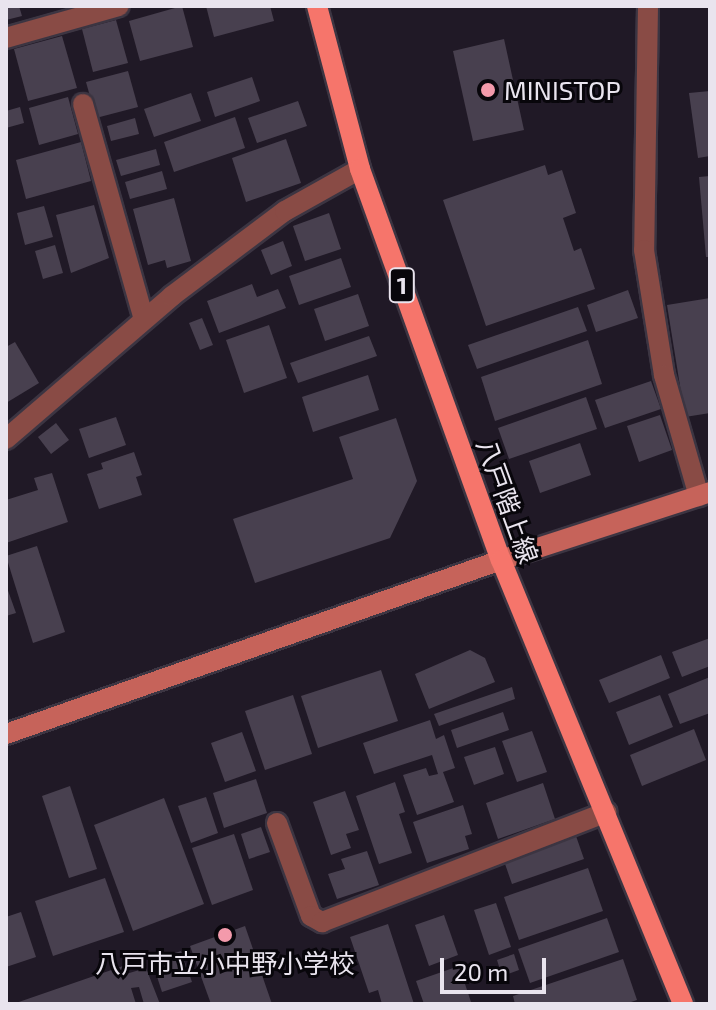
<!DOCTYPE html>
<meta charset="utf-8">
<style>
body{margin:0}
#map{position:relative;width:716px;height:1010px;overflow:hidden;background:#201926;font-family:"Exo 2","Noto Sans JP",sans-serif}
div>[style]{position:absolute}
.building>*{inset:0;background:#48404f}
.roads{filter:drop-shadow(2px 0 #3c3542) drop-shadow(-2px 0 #3c3542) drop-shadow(0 2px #3c3542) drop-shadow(0 -2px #3c3542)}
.street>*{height:20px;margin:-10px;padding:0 10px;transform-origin:10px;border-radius:10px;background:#894b45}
.secondary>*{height:20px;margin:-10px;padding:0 10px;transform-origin:10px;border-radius:10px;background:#c6635a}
.primary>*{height:20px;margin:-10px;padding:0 10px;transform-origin:10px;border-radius:10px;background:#f6756b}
.dots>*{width:22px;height:22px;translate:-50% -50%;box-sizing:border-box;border:4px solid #08060b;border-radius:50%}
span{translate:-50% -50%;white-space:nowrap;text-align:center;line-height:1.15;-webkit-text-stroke:6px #08060b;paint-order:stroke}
.shield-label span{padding:2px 6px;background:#08060b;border:2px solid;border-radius:6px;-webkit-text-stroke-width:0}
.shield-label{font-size:24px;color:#e9e4ee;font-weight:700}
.poi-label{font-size:26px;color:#e9e4ee}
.left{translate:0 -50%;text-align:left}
.street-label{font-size:26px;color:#e9e4ee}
.frame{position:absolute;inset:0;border:8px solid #e9e4ee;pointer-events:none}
.scale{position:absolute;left:440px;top:958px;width:106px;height:36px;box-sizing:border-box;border:4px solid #e9e4ee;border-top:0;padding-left:10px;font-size:24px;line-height:28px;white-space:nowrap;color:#e9e4ee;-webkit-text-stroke:6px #08060b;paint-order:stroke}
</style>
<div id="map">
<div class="building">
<div style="clip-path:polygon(6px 6px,19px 6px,22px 16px,6px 20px)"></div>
<div style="clip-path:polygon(182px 6px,193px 47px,140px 61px,129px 21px)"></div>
<div style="clip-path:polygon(206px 6px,270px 6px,274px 21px,214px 37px)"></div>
<div style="clip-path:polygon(116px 20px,128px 63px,93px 72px,82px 29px)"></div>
<div style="clip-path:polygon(62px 36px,77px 88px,28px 101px,14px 49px)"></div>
<div style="clip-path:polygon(504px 39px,524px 130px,473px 141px,453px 51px)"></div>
<div style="clip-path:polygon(128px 71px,138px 107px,96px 118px,86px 82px)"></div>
<div style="clip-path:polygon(252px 77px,260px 101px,215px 117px,207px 92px)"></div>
<div style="clip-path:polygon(710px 91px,710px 156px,698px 158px,689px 93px)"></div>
<div style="clip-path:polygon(191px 93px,201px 121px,154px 137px,144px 109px)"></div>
<div style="clip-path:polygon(68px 97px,78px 134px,39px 145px,29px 108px)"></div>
<div style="clip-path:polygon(298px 101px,307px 126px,257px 143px,248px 118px)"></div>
<div style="clip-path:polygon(20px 107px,24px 123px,6px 128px,6px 111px)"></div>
<div style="clip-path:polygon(235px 117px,245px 148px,174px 172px,164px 142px)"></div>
<div style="clip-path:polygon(135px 118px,139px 134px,111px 141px,107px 126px)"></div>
<div style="clip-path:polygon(286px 139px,301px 183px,246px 202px,232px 158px)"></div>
<div style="clip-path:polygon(81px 142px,91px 181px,26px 199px,16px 160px)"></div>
<div style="clip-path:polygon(156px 149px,160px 165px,121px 176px,116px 160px)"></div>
<div style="clip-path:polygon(545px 165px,548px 175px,562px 170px,576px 213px,563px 218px,574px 251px,581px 248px,595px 289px,486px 326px,443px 200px)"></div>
<div style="clip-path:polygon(162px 171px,167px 189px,130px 199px,125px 182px)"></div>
<div style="clip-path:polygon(710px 176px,710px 257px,706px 257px,699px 177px)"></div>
<div style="clip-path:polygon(174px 198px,191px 261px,167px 268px,165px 260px,148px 265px,133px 209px)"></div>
<div style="clip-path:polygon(94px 205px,109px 258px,71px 273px,56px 215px)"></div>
<div style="clip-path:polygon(44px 206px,53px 237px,25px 245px,17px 213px)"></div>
<div style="clip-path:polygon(329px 213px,341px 249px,305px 261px,293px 226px)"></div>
<div style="clip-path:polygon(283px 241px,292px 266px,271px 275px,261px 250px)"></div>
<div style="clip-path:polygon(55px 245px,63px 273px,43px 279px,35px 251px)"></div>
<div style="clip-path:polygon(341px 258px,351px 287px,299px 305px,289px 276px)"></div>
<div style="clip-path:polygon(252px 284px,257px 297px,278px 289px,286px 308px,219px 333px,207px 301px)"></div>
<div style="clip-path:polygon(628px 290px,638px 318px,596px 332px,587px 305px)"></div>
<div style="clip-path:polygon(358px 294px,369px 326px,325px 341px,314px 309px)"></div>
<div style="clip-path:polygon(710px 298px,710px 413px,685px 417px,667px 305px)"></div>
<div style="clip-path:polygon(578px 307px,587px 331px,477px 369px,468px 345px)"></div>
<div style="clip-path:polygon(202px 318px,213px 345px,200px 350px,189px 323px)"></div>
<div style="clip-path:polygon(269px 325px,287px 378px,244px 393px,226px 340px)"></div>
<div style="clip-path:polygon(369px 336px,377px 356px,298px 383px,290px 363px)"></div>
<div style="clip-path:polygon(588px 340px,602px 384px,495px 421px,481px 377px)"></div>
<div style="clip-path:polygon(15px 342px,39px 383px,6px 403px,6px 347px)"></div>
<div style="clip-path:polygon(368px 375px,379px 410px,313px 432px,302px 397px)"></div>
<div style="clip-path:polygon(651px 381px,661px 409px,605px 428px,595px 400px)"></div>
<div style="clip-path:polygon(586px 397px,597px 429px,509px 459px,498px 428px)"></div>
<div style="clip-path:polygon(660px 415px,672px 450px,639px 462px,627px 426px)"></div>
<div style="clip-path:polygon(116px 417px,126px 445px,89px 458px,79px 429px)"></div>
<div style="clip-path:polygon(396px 418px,417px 481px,390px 538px,255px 583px,233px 519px,353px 479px,339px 437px)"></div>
<div style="clip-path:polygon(56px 423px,69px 440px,51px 454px,38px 437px)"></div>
<div style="clip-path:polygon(580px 443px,591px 475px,540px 493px,529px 461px)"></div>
<div style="clip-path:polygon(134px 452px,142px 475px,136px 477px,142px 495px,99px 509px,87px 474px,103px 469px,101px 463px)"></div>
<div style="clip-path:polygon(52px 473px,68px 522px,6px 543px,6px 500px,38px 490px,34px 478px)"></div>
<div style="clip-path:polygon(37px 546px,65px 632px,33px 643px,6px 556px)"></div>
<div style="clip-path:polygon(6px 585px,16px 613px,6px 616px)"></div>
<div style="clip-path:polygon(710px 638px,710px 666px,682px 677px,672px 652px)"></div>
<div style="clip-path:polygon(470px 650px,485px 658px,495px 682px,429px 709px,415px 674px)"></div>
<div style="clip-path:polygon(661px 655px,670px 678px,609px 703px,599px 680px)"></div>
<div style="clip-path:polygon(381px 670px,398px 721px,318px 748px,301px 696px)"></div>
<div style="clip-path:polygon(710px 677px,710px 713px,680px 724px,668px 694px)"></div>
<div style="clip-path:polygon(512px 687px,515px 699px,439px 726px,434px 714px)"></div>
<div style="clip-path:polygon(293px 695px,312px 754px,265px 770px,245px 711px)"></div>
<div style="clip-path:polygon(660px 695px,673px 727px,629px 745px,616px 712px)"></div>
<div style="clip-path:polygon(503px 712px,509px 730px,457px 748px,451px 730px)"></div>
<div style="clip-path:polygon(430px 720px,436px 739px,444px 735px,455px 768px,443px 772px,454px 802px,417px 815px,403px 775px,426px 768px,429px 776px,438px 774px,432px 755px,374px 774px,363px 743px)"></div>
<div style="clip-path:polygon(694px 729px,706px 760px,642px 786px,630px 755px)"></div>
<div style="clip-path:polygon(532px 731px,547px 772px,517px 782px,502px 741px)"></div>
<div style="clip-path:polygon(242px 732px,256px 771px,225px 782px,211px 743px)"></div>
<div style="clip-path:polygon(495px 747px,504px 774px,474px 785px,464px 757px)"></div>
<div style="clip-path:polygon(256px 779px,267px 813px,224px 828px,213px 793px)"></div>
<div style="clip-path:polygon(395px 782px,405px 812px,399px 814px,412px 853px,379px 864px,356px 796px)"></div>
<div style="clip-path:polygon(543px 783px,555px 819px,498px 839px,486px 803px)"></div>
<div style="clip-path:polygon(70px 786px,97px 869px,69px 878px,42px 796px)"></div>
<div style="clip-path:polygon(345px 791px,359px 830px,346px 834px,351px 848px,331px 855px,313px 802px)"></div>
<div style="clip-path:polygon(206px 797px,218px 833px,191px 843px,178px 806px)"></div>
<div style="clip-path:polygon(164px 798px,204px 904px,133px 931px,94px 825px)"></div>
<div style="clip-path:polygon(463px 805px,472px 834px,465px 836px,469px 849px,427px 863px,413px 822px)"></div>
<div style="clip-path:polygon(261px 827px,270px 852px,249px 859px,241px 834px)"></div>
<div style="clip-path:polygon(234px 834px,253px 890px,212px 905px,192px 848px)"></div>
<div style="clip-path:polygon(576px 836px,584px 859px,512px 884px,504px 861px)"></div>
<div style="clip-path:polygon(367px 851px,379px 885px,337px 899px,328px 874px,345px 869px,341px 859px)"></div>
<div style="clip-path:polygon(588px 868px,603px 911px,519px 940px,504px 897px)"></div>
<div style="clip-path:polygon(105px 878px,124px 932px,53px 956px,35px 901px)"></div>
<div style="clip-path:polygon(496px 903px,511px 947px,489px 955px,474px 910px)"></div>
<div style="clip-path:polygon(21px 912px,36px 957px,6px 967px,6px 917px)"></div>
<div style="clip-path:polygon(444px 915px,458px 955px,429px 966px,415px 925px)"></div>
<div style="clip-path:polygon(607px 918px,619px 952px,530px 983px,518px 949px)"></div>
<div style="clip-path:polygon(388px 924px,414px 1004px,382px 1004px,378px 990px,369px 993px,350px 937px)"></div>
<div style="clip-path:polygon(245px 926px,272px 1004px,211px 1004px,190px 946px)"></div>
<div style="clip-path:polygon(181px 951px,192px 982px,162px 992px,152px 961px)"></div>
<div style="clip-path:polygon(514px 954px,519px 970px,502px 976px,497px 960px)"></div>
<div style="clip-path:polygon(623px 959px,637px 1000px,625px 1004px,515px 1004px,513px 996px)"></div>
<div style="clip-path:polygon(123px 966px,126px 974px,146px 968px,160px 1004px,144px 1004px,139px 987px,131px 988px,136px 1004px,13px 1004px)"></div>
<div style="clip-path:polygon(459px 966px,471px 1002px,424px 1004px,416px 981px)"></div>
</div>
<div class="roads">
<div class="street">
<div style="left:648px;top:6px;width:244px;rotate:90.9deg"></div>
<div style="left:644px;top:250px;width:127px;rotate:80.9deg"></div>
<div style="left:664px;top:375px;width:126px;rotate:73.9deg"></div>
<div style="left:6px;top:38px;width:117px;rotate:-15.8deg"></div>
<div style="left:83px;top:104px;width:223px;rotate:74.2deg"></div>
<div style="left:6px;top:439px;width:219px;rotate:-40.7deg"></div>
<div style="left:172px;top:296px;width:141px;rotate:-37deg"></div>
<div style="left:285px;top:211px;width:86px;rotate:-29.2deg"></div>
<div style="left:277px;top:823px;width:99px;rotate:69.9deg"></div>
<div style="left:311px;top:916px;width:13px;rotate:29deg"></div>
<div style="left:322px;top:922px;width:305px;rotate:-21.1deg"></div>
</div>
<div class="secondary">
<div style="left:6px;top:734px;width:525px;rotate:-19.37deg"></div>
<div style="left:501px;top:560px;width:220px;rotate:-18deg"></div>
</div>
<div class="primary">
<div style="left:317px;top:6px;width:169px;rotate:75.2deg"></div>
<div style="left:360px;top:169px;width:416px;rotate:70.2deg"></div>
<div style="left:501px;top:560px;width:480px;rotate:67.7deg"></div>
</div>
</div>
<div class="dots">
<div style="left:488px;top:90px;background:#f39aab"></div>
<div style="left:225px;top:935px;background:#f39aab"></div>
</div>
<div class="shield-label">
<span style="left:402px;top:285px">1</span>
</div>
<div class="poi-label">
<span class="left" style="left:504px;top:90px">MINISTOP</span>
<span style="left:225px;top:963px">八戸市立小中野小学校</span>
</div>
<div class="street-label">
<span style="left:508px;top:501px;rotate:70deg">八戸階上線</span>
</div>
<div class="frame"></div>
<div class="scale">20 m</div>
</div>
